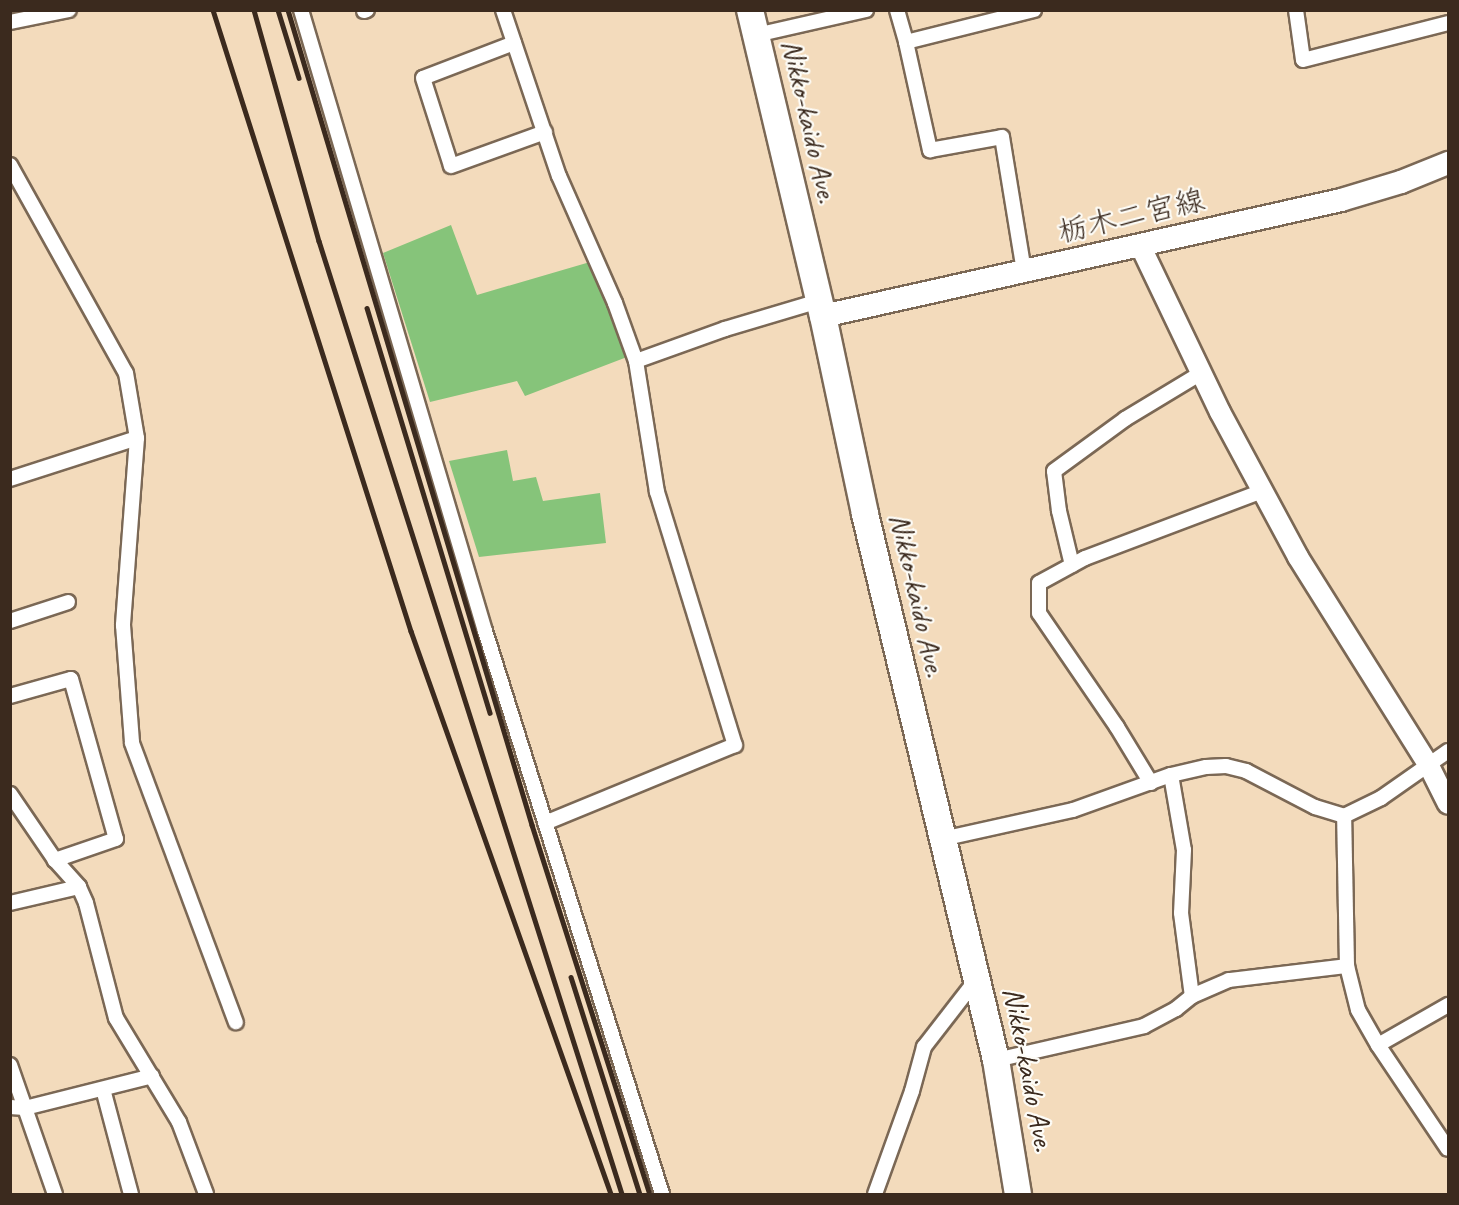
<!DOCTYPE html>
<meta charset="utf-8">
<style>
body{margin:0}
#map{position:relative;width:1459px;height:1205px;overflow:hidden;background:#f3dbbc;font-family:Caveat,"Klee One",sans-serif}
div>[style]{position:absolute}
.green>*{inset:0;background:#86c47a}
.roads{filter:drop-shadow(2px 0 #7b6855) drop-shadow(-2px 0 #7b6855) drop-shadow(0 2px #7b6855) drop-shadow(0 -2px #7b6855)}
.street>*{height:14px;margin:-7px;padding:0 7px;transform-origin:7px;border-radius:7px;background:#fff}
.secondary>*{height:20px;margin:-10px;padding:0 10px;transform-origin:10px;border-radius:10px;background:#fff}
.primary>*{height:22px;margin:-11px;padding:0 11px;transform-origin:11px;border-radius:11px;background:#fff}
.highway>*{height:26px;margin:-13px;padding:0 13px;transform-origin:13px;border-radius:13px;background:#fff}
.rail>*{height:4.5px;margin:-2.25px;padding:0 2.25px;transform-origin:2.25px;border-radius:2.25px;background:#3b2a1e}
span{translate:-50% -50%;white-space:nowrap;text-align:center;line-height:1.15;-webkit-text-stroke:4.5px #fdfcf7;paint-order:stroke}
.street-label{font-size:30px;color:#3b2a1e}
.frame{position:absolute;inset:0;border:12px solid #3b2a1e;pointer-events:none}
</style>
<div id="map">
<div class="green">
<div style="clip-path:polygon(451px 225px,477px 295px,590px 262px,627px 357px,525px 396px,517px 381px,430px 402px,383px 253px)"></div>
<div style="clip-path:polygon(507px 450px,513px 481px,536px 477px,543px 501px,600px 493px,606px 543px,479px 557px,449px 461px)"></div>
</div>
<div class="roads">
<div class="street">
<div style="left:301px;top:10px;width:648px;rotate:73.5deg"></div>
<div style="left:485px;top:631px;width:590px;rotate:72.55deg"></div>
<div style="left:503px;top:10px;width:175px;rotate:71.4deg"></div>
<div style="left:559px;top:176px;width:139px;rotate:66.2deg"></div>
<div style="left:615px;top:303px;width:62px;rotate:70.1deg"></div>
<div style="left:636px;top:361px;width:133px;rotate:80.9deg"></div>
<div style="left:657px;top:492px;width:265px;rotate:72.9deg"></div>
<div style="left:735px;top:745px;width:205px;rotate:157.7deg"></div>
<div style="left:897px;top:10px;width:33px;rotate:74deg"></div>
<div style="left:906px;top:42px;width:132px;rotate:-14deg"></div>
<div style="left:1296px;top:10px;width:50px;rotate:82deg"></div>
<div style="left:1303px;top:60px;width:150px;rotate:-14.3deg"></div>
<div style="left:364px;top:11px;width:3px;rotate:-18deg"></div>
<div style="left:10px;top:22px;width:60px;rotate:-11.5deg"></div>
<div style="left:756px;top:35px;width:113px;rotate:-12.8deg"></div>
<div style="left:906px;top:42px;width:111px;rotate:77.5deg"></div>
<div style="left:930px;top:150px;width:73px;rotate:-10.2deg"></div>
<div style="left:1002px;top:137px;width:136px;rotate:80.7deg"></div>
<div style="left:514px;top:43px;width:97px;rotate:159deg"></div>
<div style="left:423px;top:78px;width:92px;rotate:72.3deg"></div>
<div style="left:451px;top:166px;width:100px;rotate:-19.9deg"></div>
<div style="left:10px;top:165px;width:238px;rotate:60.9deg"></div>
<div style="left:126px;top:373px;width:66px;rotate:80.4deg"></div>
<div style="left:137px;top:438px;width:188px;rotate:94.3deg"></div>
<div style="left:123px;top:625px;width:118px;rotate:85.6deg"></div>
<div style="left:132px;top:743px;width:298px;rotate:69.6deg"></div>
<div style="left:636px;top:361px;width:95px;rotate:-19.8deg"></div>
<div style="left:725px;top:329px;width:98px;rotate:-16.6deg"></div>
<div style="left:10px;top:479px;width:133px;rotate:-17.9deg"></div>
<div style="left:1072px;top:565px;width:56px;rotate:-103.5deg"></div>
<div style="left:1059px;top:511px;width:40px;rotate:-97.1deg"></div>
<div style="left:1054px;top:471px;width:88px;rotate:-36.2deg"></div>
<div style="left:1125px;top:419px;width:89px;rotate:-31.2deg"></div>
<div style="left:10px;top:621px;width:61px;rotate:-18.1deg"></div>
<div style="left:10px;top:696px;width:63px;rotate:-15.6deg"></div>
<div style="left:71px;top:679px;width:166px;rotate:74.3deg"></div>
<div style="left:116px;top:839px;width:65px;rotate:161deg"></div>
<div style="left:1171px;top:775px;width:76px;rotate:80.2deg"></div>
<div style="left:1184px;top:850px;width:63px;rotate:92.7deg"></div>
<div style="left:1181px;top:913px;width:84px;rotate:82.5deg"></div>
<div style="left:1151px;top:783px;width:66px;rotate:-121.3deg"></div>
<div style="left:1117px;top:727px;width:138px;rotate:-124.4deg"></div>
<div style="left:1039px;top:613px;width:30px;rotate:-90deg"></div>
<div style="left:1039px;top:583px;width:52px;rotate:-28.5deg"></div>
<div style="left:1085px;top:558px;width:189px;rotate:-20.7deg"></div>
<div style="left:10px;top:794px;width:80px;rotate:55.7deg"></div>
<div style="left:55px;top:860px;width:36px;rotate:48deg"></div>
<div style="left:79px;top:887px;width:17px;rotate:66deg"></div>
<div style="left:86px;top:903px;width:119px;rotate:75.4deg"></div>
<div style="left:116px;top:1018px;width:122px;rotate:58.8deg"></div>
<div style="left:179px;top:1122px;width:77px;rotate:69.4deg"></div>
<div style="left:942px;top:839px;width:134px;rotate:-12.5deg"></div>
<div style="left:1073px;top:810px;width:104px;rotate:-19.7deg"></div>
<div style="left:1171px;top:775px;width:36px;rotate:-13deg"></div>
<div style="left:1206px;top:767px;width:20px;rotate:-3deg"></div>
<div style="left:1226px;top:766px;width:21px;rotate:14deg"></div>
<div style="left:1246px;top:771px;width:78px;rotate:27.6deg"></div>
<div style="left:1315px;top:807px;width:30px;rotate:17deg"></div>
<div style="left:1344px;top:816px;width:41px;rotate:-25.9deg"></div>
<div style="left:1381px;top:798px;width:82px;rotate:-35deg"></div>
<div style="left:10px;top:903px;width:71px;rotate:-13.1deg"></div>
<div style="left:1347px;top:966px;width:45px;rotate:76deg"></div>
<div style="left:1358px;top:1010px;width:40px;rotate:60.3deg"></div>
<div style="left:1378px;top:1045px;width:125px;rotate:56.1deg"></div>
<div style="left:1378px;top:1045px;width:81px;rotate:-29.7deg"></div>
<div style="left:996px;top:1060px;width:152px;rotate:-12.9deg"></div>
<div style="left:1144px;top:1026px;width:36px;rotate:-28deg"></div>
<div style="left:1176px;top:1009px;width:21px;rotate:-39deg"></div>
<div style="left:1192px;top:996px;width:40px;rotate:-23.4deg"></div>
<div style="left:1229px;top:980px;width:119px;rotate:-6.8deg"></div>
<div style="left:1347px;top:966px;width:150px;rotate:-91.1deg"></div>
<div style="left:10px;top:1065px;width:137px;rotate:70.8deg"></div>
<div style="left:103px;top:1089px;width:109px;rotate:75.1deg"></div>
<div style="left:10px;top:1107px;width:15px;rotate:4deg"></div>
<div style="left:25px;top:1108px;width:131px;rotate:-14.1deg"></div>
<div style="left:875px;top:1194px;width:109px;rotate:-70.2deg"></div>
<div style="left:912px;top:1091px;width:46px;rotate:-74.7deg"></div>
<div style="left:924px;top:1047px;width:85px;rotate:-52.2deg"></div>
</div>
<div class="secondary">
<div style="left:1140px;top:245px;width:185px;rotate:64.4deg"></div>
<div style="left:1220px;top:412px;width:165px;rotate:61.7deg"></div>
<div style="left:1298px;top:557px;width:247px;rotate:57.9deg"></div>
<div style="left:1429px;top:766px;width:42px;rotate:63.4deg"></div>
</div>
<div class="primary">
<div style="left:823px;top:316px;width:531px;rotate:-12.62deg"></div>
<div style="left:1341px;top:200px;width:63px;rotate:-16.7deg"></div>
<div style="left:1401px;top:182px;width:51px;rotate:-22deg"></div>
</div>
<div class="highway">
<div style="left:750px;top:10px;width:315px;rotate:76.6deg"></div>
<div style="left:823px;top:316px;width:202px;rotate:78deg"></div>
<div style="left:865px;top:514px;width:561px;rotate:76.51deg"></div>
<div style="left:996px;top:1060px;width:136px;rotate:80.7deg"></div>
</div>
</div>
<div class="rail">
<div style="left:213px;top:10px;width:652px;rotate:72.32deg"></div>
<div style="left:411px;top:631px;width:597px;rotate:70.44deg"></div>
<div style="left:254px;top:10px;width:240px;rotate:74.3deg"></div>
<div style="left:319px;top:241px;width:1000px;rotate:72.36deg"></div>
<div style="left:278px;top:10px;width:71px;rotate:72.8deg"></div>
<div style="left:288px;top:10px;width:851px;rotate:73.33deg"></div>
<div style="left:532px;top:825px;width:387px;rotate:72.3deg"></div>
<div style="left:367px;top:308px;width:423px;rotate:73.1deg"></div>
<div style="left:571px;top:977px;width:228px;rotate:72.4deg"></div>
</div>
<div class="street-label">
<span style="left:810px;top:121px;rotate:77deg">Nikko-kaido Ave.</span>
<span style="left:1131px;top:216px;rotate:-13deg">栃木二宮線</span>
<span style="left:918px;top:595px;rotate:77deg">Nikko-kaido Ave.</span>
<span style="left:1029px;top:1069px;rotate:79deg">Nikko-kaido Ave.</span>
</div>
<div class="frame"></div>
</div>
